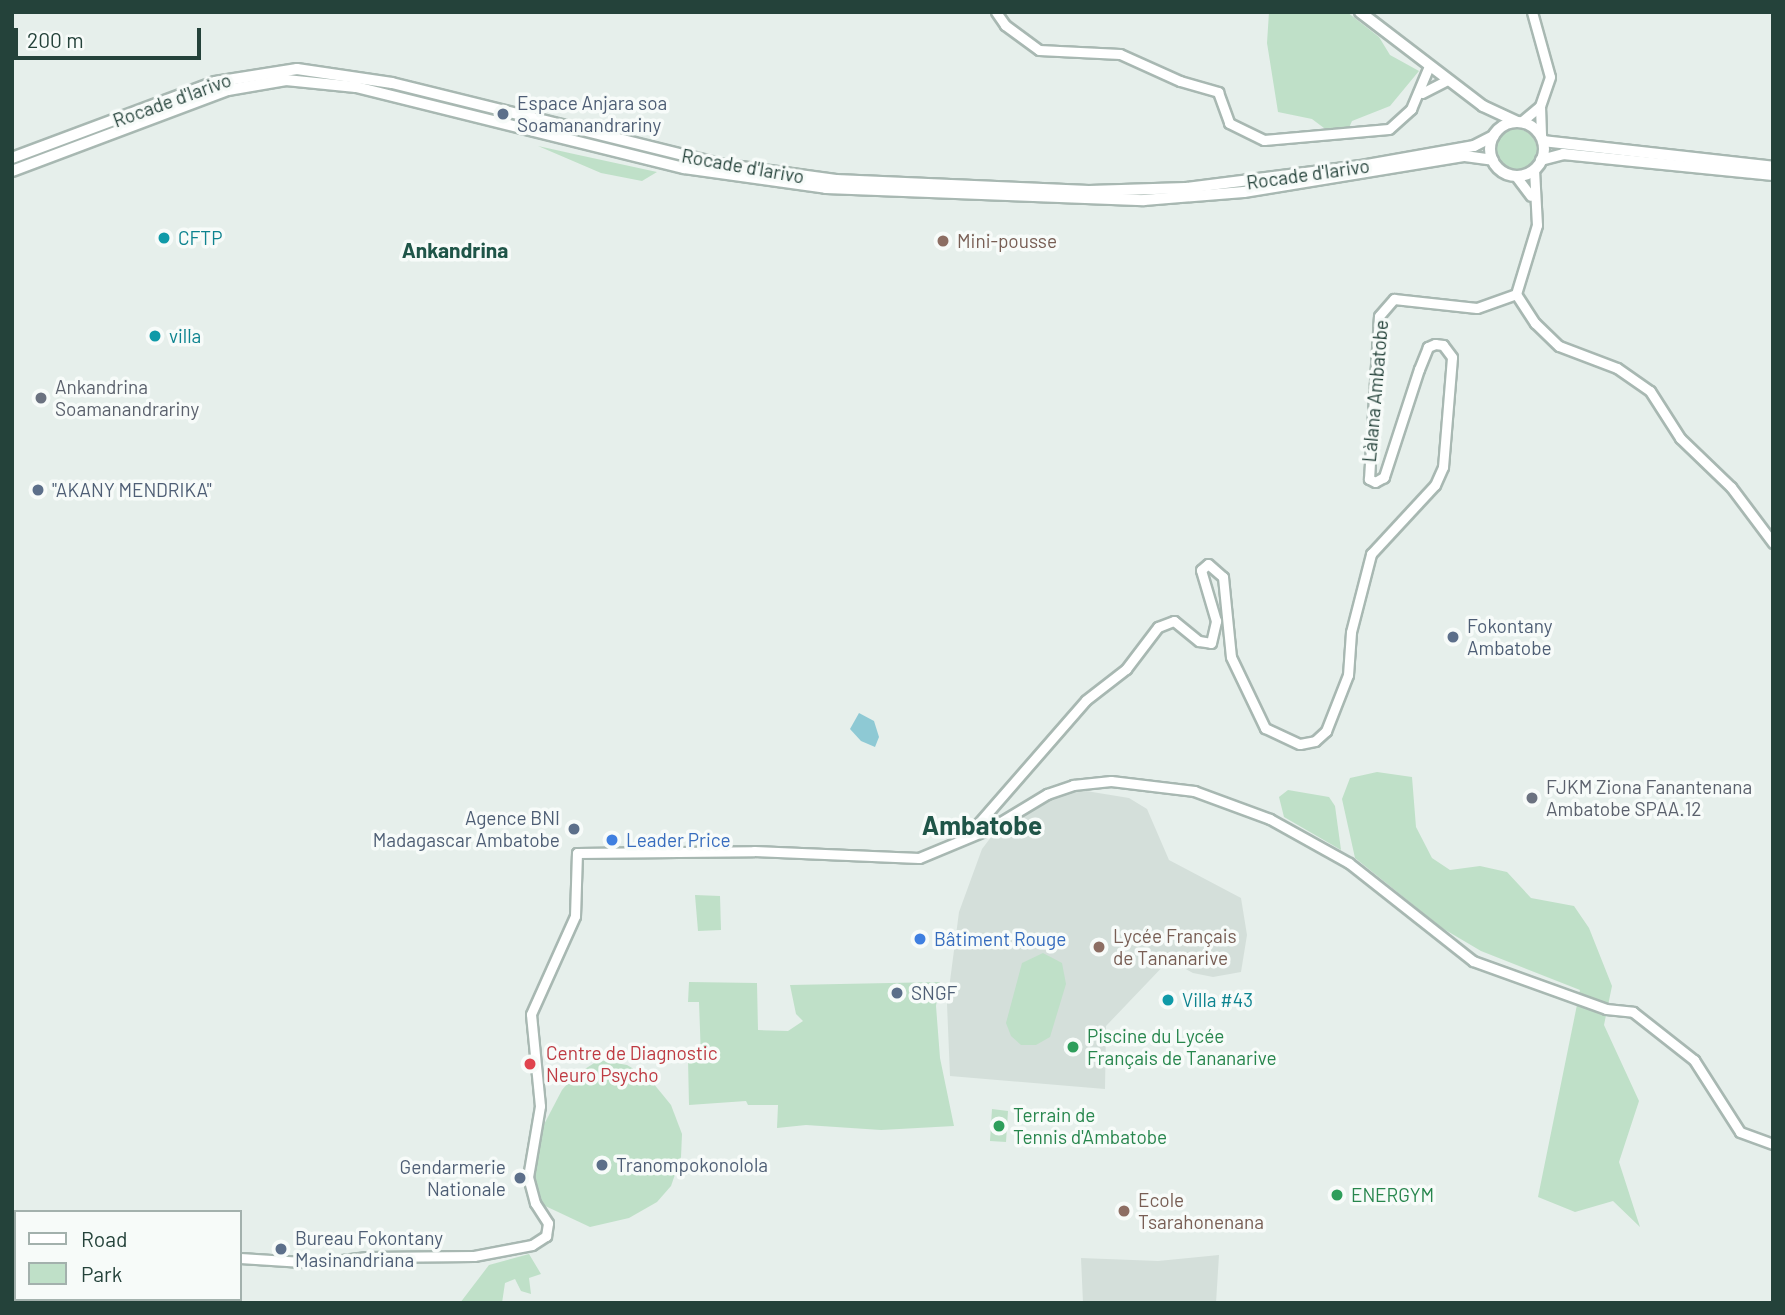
<!DOCTYPE html>
<meta charset="utf-8">
<style>
body{margin:0}
#map{position:relative;width:1785px;height:1315px;overflow:hidden;background:#e6efeb;font-family:Barlow,sans-serif}
div>[style]{position:absolute}
.built>*{inset:0;background:#d4dfda}
.green>*{inset:0;background:#bfe0c8}
.round{border-radius:50%}
.water>*{inset:0;background:#8ec9d4}
.roads{filter:drop-shadow(2px 0 #a8b8b2) drop-shadow(-2px 0 #a8b8b2) drop-shadow(0 2px #a8b8b2) drop-shadow(0 -2px #a8b8b2)}
.tertiary>*{height:9px;margin:-4.5px;padding:0 4.5px;transform-origin:4.5px;border-radius:4.5px;background:#fff}
.secondary>*{height:10px;margin:-5px;padding:0 5px;transform-origin:5px;border-radius:5px;background:#fff}
.secondary>.ring{margin:-5px;padding:0;box-sizing:content-box;background:none;border:10px solid #fff;border-radius:50%}
.dots>*{width:19px;height:19px;translate:-50% -50%;box-sizing:border-box;border:4px solid #f7fbf9;border-radius:50%}
span{translate:-50% -50%;white-space:nowrap;text-align:center;line-height:1.15;-webkit-text-stroke:7px #f7fbf9;paint-order:stroke}
.street-label{font-size:19px;color:#24423a}
.service-label{font-size:19px;color:#4e5e75}
.left{translate:0 -50%;text-align:left}
.right{translate:-100% -50%;text-align:right}
.culture-label{font-size:19px;color:#0d838f}
.education-label{font-size:19px;color:#785e54}
.worship-label{font-size:19px;color:#5b616d}
.shop-label{font-size:19px;color:#366cbe}
.leisure-label{font-size:19px;color:#27864d}
.health-label{font-size:19px;color:#be3a42}
.neighbourhood-label{font-size:21px;color:#1f5548;font-weight:700}
.district-label{font-size:26px;color:#1f5548;font-weight:700}
.frame{position:absolute;inset:0;border:14px solid #24423a;pointer-events:none}
.legend{position:absolute;left:14px;top:1210px;width:228px;height:91px;box-sizing:border-box;background:#f7fbf9;border:2px solid #a3b1ad;margin:0;padding:9px 12px;list-style:none;font-size:21px;color:#24423a}
.legend li{display:flex;align-items:center;gap:14px;height:35px}
.legend b{width:35px;border:2px solid #a3b1ad}
.scale{position:absolute;left:14px;top:28px;width:187px;height:32px;box-sizing:border-box;border:4px solid #24423a;border-top:0;padding-left:9px;font-size:21px;line-height:24px;white-space:nowrap;color:#24423a;-webkit-text-stroke:5px #f7fbf9;paint-order:stroke}
</style>
<div id="map">
<div class="built">
<div style="clip-path:polygon(1080px 790px,1129px 798px,1147px 809px,1169px 860px,1241px 898px,1247px 935px,1241px 972px,1213px 977px,1193px 973px,1169px 960px,1106px 1026px,1105px 1089px,950px 1076px,947px 1004px,959px 912px,982px 849px,998px 828px,1034px 805px)"></div>
<div style="clip-path:polygon(1219px 1255px,1216px 1303px,1083px 1303px,1081px 1258px,1158px 1261px)"></div>
</div>
<div class="green">
<div style="clip-path:polygon(1269px 12px,1347px 12px,1379px 37px,1390px 55px,1419px 71px,1390px 106px,1352px 121px,1348px 130px,1328px 131px,1312px 119px,1278px 112px,1267px 43px)"></div>
<div class="round" style="left:1495px;top:129px;width:42px;height:42px"></div>
<div style="clip-path:polygon(538px 146px,574px 154px,657px 172px,642px 181px,601px 173px)"></div>
<div style="clip-path:polygon(1377px 772px,1412px 777px,1416px 827px,1432px 858px,1450px 870px,1480px 866px,1507px 872px,1531px 898px,1574px 906px,1589px 928px,1612px 986px,1604px 1025px,1639px 1101px,1619px 1162px,1640px 1227px,1613px 1201px,1575px 1212px,1538px 1197px,1580px 990px,1481px 951px,1442px 928px,1355px 858px,1342px 799px,1350px 778px)"></div>
<div style="clip-path:polygon(1288px 790px,1329px 797px,1335px 806px,1341px 850px,1284px 817px,1279px 797px)"></div>
<div style="clip-path:polygon(695px 895px,720px 896px,721px 930px,698px 931px)"></div>
<div style="clip-path:polygon(1043px 953px,1062px 963px,1066px 984px,1050px 1037px,1036px 1045px,1021px 1045px,1011px 1036px,1006px 1023px,1022px 963px)"></div>
<div style="clip-path:polygon(689px 982px,757px 983px,758px 1030px,788px 1031px,803px 1021px,796px 1014px,790px 985px,940px 982px,936px 1006px,940px 1058px,954px 1126px,881px 1130px,806px 1125px,777px 1128px,778px 1105px,748px 1105px,746px 1101px,689px 1105px,688px 1060px,701px 1058px,699px 1002px,688px 1002px)"></div>
<div style="clip-path:polygon(599px 1060px,627px 1065px,649px 1078px,671px 1105px,682px 1134px,681px 1157px,671px 1186px,657px 1202px,629px 1218px,590px 1227px,541px 1204px,533px 1185px,532px 1161px,539px 1134px,562px 1090px,574px 1076px)"></div>
<div style="clip-path:polygon(992px 1109px,1008px 1111px,1006px 1142px,990px 1141px)"></div>
<div style="clip-path:polygon(529px 1254px,541px 1274px,529px 1278px,531px 1294px,521px 1291px,515px 1279px,505px 1283px,502px 1303px,460px 1303px,489px 1265px)"></div>
</div>
<div class="water">
<div style="clip-path:polygon(859px 713px,874px 721px,879px 737px,875px 747px,861px 741px,850px 729px)"></div>
</div>
<div class="roads">
<div class="tertiary">
<div style="left:996px;top:12px;width:16px;rotate:55deg"></div>
<div style="left:1005px;top:25px;width:42px;rotate:36.3deg"></div>
<div style="left:1039px;top:50px;width:81px;rotate:2.8deg"></div>
<div style="left:1120px;top:54px;width:66px;rotate:24.2deg"></div>
<div style="left:1180px;top:81px;width:40px;rotate:16deg"></div>
<div style="left:1218px;top:92px;width:33px;rotate:70deg"></div>
<div style="left:1229px;top:123px;width:39px;rotate:26deg"></div>
<div style="left:1264px;top:140px;width:125px;rotate:-5deg"></div>
<div style="left:1389px;top:129px;width:30px;rotate:-42deg"></div>
<div style="left:1411px;top:109px;width:47px;rotate:-67.3deg"></div>
<div style="left:1532px;top:12px;width:67px;rotate:74.5deg"></div>
<div style="left:1550px;top:77px;width:31px;rotate:109deg"></div>
<div style="left:1540px;top:106px;width:30px;rotate:88deg"></div>
<div style="left:1422px;top:93px;width:29px;rotate:-27deg"></div>
<div style="left:1521px;top:122px;width:25px;rotate:-40deg"></div>
<div style="left:1515px;top:175px;width:26px;rotate:53deg"></div>
<div style="left:1516px;top:294px;width:35px;rotate:57deg"></div>
<div style="left:1535px;top:323px;width:33px;rotate:44deg"></div>
<div style="left:1559px;top:346px;width:62px;rotate:20.8deg"></div>
<div style="left:1617px;top:368px;width:40px;rotate:34.9deg"></div>
<div style="left:1650px;top:391px;width:56px;rotate:57.4deg"></div>
<div style="left:1680px;top:438px;width:71px;rotate:43.9deg"></div>
<div style="left:1731px;top:487px;width:70px;rotate:53.1deg"></div>
<div style="left:970px;top:833px;width:176px;rotate:-48.9deg"></div>
<div style="left:1086px;top:700px;width:51px;rotate:-37.8deg"></div>
<div style="left:1126px;top:669px;width:53px;rotate:-52.7deg"></div>
<div style="left:1158px;top:627px;width:17px;rotate:-21deg"></div>
<div style="left:1174px;top:621px;width:32px;rotate:39deg"></div>
<div style="left:1199px;top:641px;width:12px;rotate:9deg"></div>
<div style="left:1211px;top:643px;width:23px;rotate:-77deg"></div>
<div style="left:1216px;top:621px;width:53px;rotate:-106.4deg"></div>
<div style="left:1201px;top:570px;width:9px;rotate:-41deg"></div>
<div style="left:1208px;top:564px;width:20px;rotate:41deg"></div>
<div style="left:1223px;top:577px;width:80px;rotate:84.3deg"></div>
<div style="left:1231px;top:657px;width:79px;rotate:64.4deg"></div>
<div style="left:1265px;top:728px;width:38px;rotate:25deg"></div>
<div style="left:1300px;top:744px;width:15px;rotate:-11deg"></div>
<div style="left:1315px;top:741px;width:15px;rotate:-42deg"></div>
<div style="left:1326px;top:731px;width:60px;rotate:-68.6deg"></div>
<div style="left:1348px;top:675px;width:43px;rotate:-86deg"></div>
<div style="left:1351px;top:632px;width:81px;rotate:-75.6deg"></div>
<div style="left:1371px;top:554px;width:94px;rotate:-47.2deg"></div>
<div style="left:1435px;top:485px;width:20px;rotate:-66deg"></div>
<div style="left:1443px;top:467px;width:110px;rotate:-85.3deg"></div>
<div style="left:1452px;top:357px;width:15px;rotate:-127deg"></div>
<div style="left:1443px;top:345px;width:8px;rotate:-173deg"></div>
<div style="left:1435px;top:344px;width:8px;rotate:157deg"></div>
<div style="left:1428px;top:347px;width:24px;rotate:112deg"></div>
<div style="left:1419px;top:369px;width:114px;rotate:108deg"></div>
<div style="left:1384px;top:477px;width:10px;rotate:151deg"></div>
<div style="left:1375px;top:482px;width:7px;rotate:-153deg"></div>
<div style="left:1369px;top:479px;width:163px;rotate:-86.5deg"></div>
<div style="left:1379px;top:316px;width:23px;rotate:-49deg"></div>
<div style="left:1394px;top:299px;width:83px;rotate:6.2deg"></div>
<div style="left:1477px;top:308px;width:41px;rotate:-19.7deg"></div>
<div style="left:1516px;top:294px;width:72px;rotate:-73.1deg"></div>
<div style="left:1537px;top:225px;width:56px;rotate:-93.1deg"></div>
<div style="left:240px;top:1258px;width:78px;rotate:3.7deg"></div>
<div style="left:318px;top:1263px;width:49px;rotate:-7deg"></div>
<div style="left:367px;top:1257px;width:107px;rotate:-0.5deg"></div>
<div style="left:474px;top:1256px;width:59px;rotate:-10.7deg"></div>
<div style="left:532px;top:1245px;width:17px;rotate:-33deg"></div>
<div style="left:546px;top:1236px;width:13px;rotate:-81deg"></div>
<div style="left:548px;top:1223px;width:24px;rotate:-123deg"></div>
<div style="left:535px;top:1203px;width:27px;rotate:-105deg"></div>
<div style="left:528px;top:1177px;width:72px;rotate:-80.4deg"></div>
<div style="left:540px;top:1106px;width:92px;rotate:-95.6deg"></div>
<div style="left:531px;top:1014px;width:107px;rotate:-65.8deg"></div>
<div style="left:575px;top:916px;width:63px;rotate:-88.2deg"></div>
<div style="left:577px;top:853px;width:177px;rotate:-0.6deg"></div>
<div style="left:754px;top:851px;width:165px;rotate:2.4deg"></div>
<div style="left:919px;top:858px;width:76px;rotate:-22.5deg"></div>
<div style="left:989px;top:829px;width:68px;rotate:-31.1deg"></div>
<div style="left:1047px;top:794px;width:28px;rotate:-19deg"></div>
<div style="left:1073px;top:785px;width:38px;rotate:-6deg"></div>
<div style="left:1111px;top:781px;width:84px;rotate:6.9deg"></div>
<div style="left:1194px;top:791px;width:81px;rotate:20.2deg"></div>
<div style="left:1270px;top:819px;width:90px;rotate:29.1deg"></div>
<div style="left:1349px;top:863px;width:158px;rotate:38.3deg"></div>
<div style="left:1473px;top:961px;width:141px;rotate:19.8deg"></div>
<div style="left:1606px;top:1009px;width:27px;rotate:6deg"></div>
<div style="left:1633px;top:1012px;width:78px;rotate:38.2deg"></div>
<div style="left:1694px;top:1060px;width:85px;rotate:57.4deg"></div>
<div style="left:1740px;top:1132px;width:35px;rotate:20deg"></div>
<div style="left:151px;top:1303px;width:7px;rotate:-34deg"></div>
</div>
<div class="secondary">
<div style="left:1360px;top:12px;width:155px;rotate:37.4deg"></div>
<div style="left:1483px;top:106px;width:38px;rotate:25deg"></div>
<div class="ring" style="left:1490px;top:122px;width:44px;height:44px"></div>
<div style="left:1543px;top:141px;width:231px;rotate:6.4deg"></div>
<div style="left:12px;top:158px;width:217px;rotate:-20.5deg"></div>
<div style="left:215px;top:82px;width:83px;rotate:-9deg"></div>
<div style="left:297px;top:69px;width:96px;rotate:8.4deg"></div>
<div style="left:392px;top:83px;width:337px;rotate:13.9deg"></div>
<div style="left:719px;top:164px;width:118px;rotate:7.8deg"></div>
<div style="left:836px;top:180px;width:253px;rotate:2.5deg"></div>
<div style="left:1089px;top:191px;width:97px;rotate:-1.8deg"></div>
<div style="left:1186px;top:188px;width:182px;rotate:-7.2deg"></div>
<div style="left:1367px;top:165px;width:109px;rotate:-10.1deg"></div>
<div style="left:1474px;top:146px;width:22px;rotate:-27deg"></div>
<div style="left:1541px;top:160px;width:23px;rotate:-15deg"></div>
<div style="left:1563px;top:154px;width:211px;rotate:5.7deg"></div>
<div style="left:12px;top:171px;width:231px;rotate:-20.6deg"></div>
<div style="left:228px;top:90px;width:59px;rotate:-9.8deg"></div>
<div style="left:286px;top:80px;width:70px;rotate:5.7deg"></div>
<div style="left:356px;top:87px;width:338px;rotate:13.9deg"></div>
<div style="left:684px;top:168px;width:143px;rotate:8deg"></div>
<div style="left:826px;top:188px;width:318px;rotate:2.2deg"></div>
<div style="left:1144px;top:200px;width:100px;rotate:-4.6deg"></div>
<div style="left:1244px;top:192px;width:224px;rotate:-9.3deg"></div>
<div style="left:1465px;top:156px;width:28px;rotate:8deg"></div>
</div>
</div>
<div class="dots">
<div style="left:503px;top:114px;background:#5c6f8a"></div>
<div style="left:164px;top:238px;background:#0f9aa8"></div>
<div style="left:943px;top:241px;background:#8d6e63"></div>
<div style="left:155px;top:336px;background:#0f9aa8"></div>
<div style="left:41px;top:398px;background:#6b7280"></div>
<div style="left:38px;top:490px;background:#5c6f8a"></div>
<div style="left:1453px;top:637px;background:#5c6f8a"></div>
<div style="left:1532px;top:798px;background:#6b7280"></div>
<div style="left:574px;top:829px;background:#5c6f8a"></div>
<div style="left:612px;top:840px;background:#3f7fe0"></div>
<div style="left:920px;top:939px;background:#3f7fe0"></div>
<div style="left:1099px;top:947px;background:#8d6e63"></div>
<div style="left:897px;top:993px;background:#5c6f8a"></div>
<div style="left:1168px;top:1000px;background:#0f9aa8"></div>
<div style="left:1073px;top:1047px;background:#2e9e5b"></div>
<div style="left:530px;top:1064px;background:#e0444e"></div>
<div style="left:999px;top:1126px;background:#2e9e5b"></div>
<div style="left:602px;top:1165px;background:#5c6f8a"></div>
<div style="left:520px;top:1178px;background:#5c6f8a"></div>
<div style="left:1337px;top:1195px;background:#2e9e5b"></div>
<div style="left:1124px;top:1211px;background:#8d6e63"></div>
<div style="left:281px;top:1249px;background:#5c6f8a"></div>
</div>
<div class="street-label">
<span style="left:172px;top:100px;rotate:-20deg">Rocade d'Iarivo</span>
<span style="left:743px;top:166px;rotate:10deg">Rocade d'Iarivo</span>
<span style="left:1308px;top:174px;rotate:-8deg">Rocade d'Iarivo</span>
<span style="left:1375px;top:391px;rotate:-85deg">Làlana Ambatobe</span>
</div>
<div class="service-label">
<span class="left" style="left:517px;top:114px">Espace Anjara soa<br>Soamanandrariny</span>
<span class="left" style="left:52px;top:490px">"AKANY MENDRIKA"</span>
<span class="left" style="left:1467px;top:637px">Fokontany<br>Ambatobe</span>
<span class="right" style="left:560px;top:829px">Agence BNI<br>Madagascar Ambatobe</span>
<span class="left" style="left:911px;top:993px">SNGF</span>
<span class="left" style="left:616px;top:1165px">Tranompokonolola</span>
<span class="right" style="left:506px;top:1178px">Gendarmerie<br>Nationale</span>
<span class="left" style="left:295px;top:1249px">Bureau Fokontany<br>Masinandriana</span>
</div>
<div class="culture-label">
<span class="left" style="left:178px;top:238px">CFTP</span>
<span class="left" style="left:169px;top:336px">villa</span>
<span class="left" style="left:1182px;top:1000px">Villa #43</span>
</div>
<div class="education-label">
<span class="left" style="left:957px;top:241px">Mini-pousse</span>
<span class="left" style="left:1113px;top:947px">Lycée Français<br>de Tananarive</span>
<span class="left" style="left:1138px;top:1211px">Ecole<br>Tsarahonenana</span>
</div>
<div class="worship-label">
<span class="left" style="left:55px;top:398px">Ankandrina<br>Soamanandrariny</span>
<span class="left" style="left:1546px;top:798px">FJKM Ziona Fanantenana<br>Ambatobe SPAA.12</span>
</div>
<div class="shop-label">
<span class="left" style="left:626px;top:840px">Leader Price</span>
<span class="left" style="left:934px;top:939px">Bâtiment Rouge</span>
</div>
<div class="leisure-label">
<span class="left" style="left:1087px;top:1047px">Piscine du Lycée<br>Français de Tananarive</span>
<span class="left" style="left:1013px;top:1126px">Terrain de<br>Tennis d'Ambatobe</span>
<span class="left" style="left:1351px;top:1195px">ENERGYM</span>
</div>
<div class="health-label">
<span class="left" style="left:546px;top:1064px">Centre de Diagnostic<br>Neuro Psycho</span>
</div>
<div class="neighbourhood-label">
<span style="left:455px;top:250px">Ankandrina</span>
</div>
<div class="district-label">
<span style="left:982px;top:825px">Ambatobe</span>
</div>
<div class="frame"></div>
<ul class="legend">
<li><b style="height:9px;background:#fff"></b>Road</li>
<li><b style="height:19px;background:#bfe0c8"></b>Park</li>
</ul>
<div class="scale">200 m</div>
</div>
